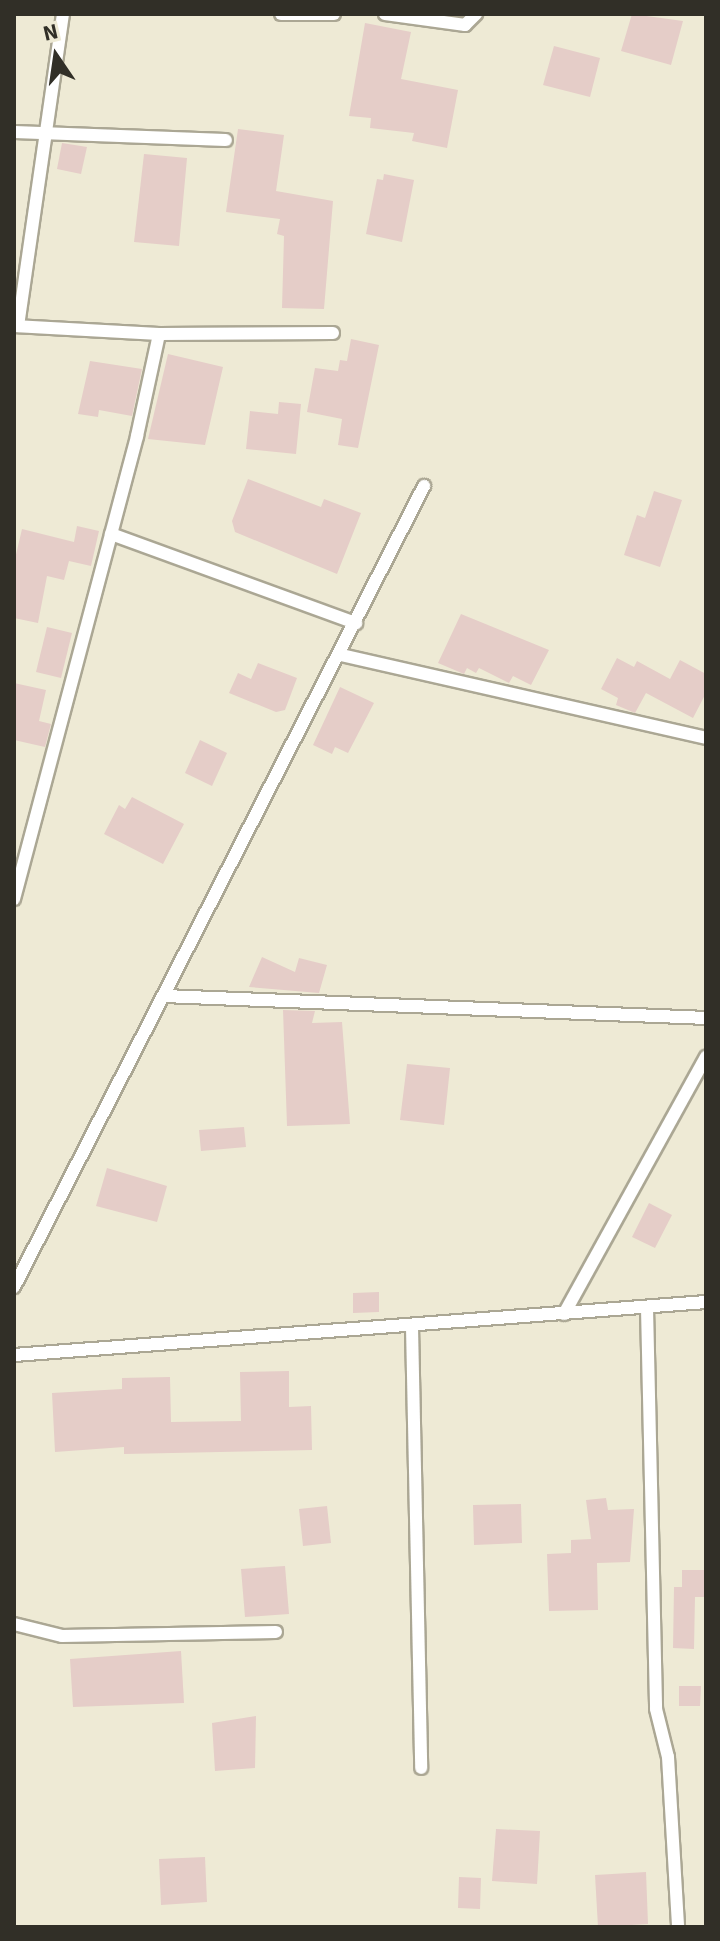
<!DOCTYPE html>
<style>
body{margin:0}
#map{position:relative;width:720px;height:1941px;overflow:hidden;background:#eeead5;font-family:"Source Sans 3",sans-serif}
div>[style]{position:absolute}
.building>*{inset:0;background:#e5cdc8}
.roads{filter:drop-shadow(2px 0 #aba794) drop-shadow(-2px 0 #aba794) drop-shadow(0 2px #aba794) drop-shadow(0 -2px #aba794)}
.lane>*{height:12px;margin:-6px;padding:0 6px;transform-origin:6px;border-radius:6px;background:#fff}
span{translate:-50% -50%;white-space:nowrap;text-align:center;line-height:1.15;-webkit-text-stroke:6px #eeead5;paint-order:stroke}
.frame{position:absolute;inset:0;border:16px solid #312f27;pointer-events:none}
.north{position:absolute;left:16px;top:16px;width:80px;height:80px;-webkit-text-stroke:6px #eeead5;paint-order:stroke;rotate:347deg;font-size:22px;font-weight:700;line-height:32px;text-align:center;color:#312f27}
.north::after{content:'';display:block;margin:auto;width:28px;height:36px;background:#312f27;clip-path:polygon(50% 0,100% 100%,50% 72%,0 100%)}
</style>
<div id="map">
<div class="building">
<div style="clip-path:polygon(632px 14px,683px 21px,671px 65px,621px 51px)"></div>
<div style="clip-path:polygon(365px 23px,411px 32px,401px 79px,458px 90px,447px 148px,412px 141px,414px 133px,370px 128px,371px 118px,349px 116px)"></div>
<div style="clip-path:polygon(554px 46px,600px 58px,590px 97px,543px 85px)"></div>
<div style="clip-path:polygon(238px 129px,284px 135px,276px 191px,333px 201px,324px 309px,282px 308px,284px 236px,277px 234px,280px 219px,226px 212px)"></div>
<div style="clip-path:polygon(62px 143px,87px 147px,81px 174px,57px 169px)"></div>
<div style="clip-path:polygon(144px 154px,187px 158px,179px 246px,134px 242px)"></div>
<div style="clip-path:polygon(384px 174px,414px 180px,402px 242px,366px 234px,377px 179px,383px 180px)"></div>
<div style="clip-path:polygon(351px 339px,379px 345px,358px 448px,338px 445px,342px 419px,307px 412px,315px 368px,338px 371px,340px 360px,347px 361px)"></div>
<div style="clip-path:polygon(168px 354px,223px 367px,205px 445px,148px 439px)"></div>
<div style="clip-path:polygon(90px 361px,142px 369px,132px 416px,99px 410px,98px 417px,78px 414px)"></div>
<div style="clip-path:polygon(279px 402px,301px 404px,296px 454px,246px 449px,250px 411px,278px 414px)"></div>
<div style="clip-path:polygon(248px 479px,321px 507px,324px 499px,361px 513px,337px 574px,235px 532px,232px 521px)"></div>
<div style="clip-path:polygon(654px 491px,682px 500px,660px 567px,624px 555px,637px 515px,645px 518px)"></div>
<div style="clip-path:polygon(77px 526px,99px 531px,91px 566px,69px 561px,64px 580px,47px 576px,38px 623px,14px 618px,14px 563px,22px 529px,74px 542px)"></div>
<div style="clip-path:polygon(461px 614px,549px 650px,531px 685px,513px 676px,509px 683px,479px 668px,476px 673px,467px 668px,464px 674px,438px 663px)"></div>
<div style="clip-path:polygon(47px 627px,72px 633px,61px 678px,36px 672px)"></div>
<div style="clip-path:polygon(617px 658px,634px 667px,637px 661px,670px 679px,680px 660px,706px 674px,706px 693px,693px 718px,646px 693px,635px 713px,616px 705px,618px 698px,601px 689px)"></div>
<div style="clip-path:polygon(258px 663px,297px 678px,285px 710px,276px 712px,229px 693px,238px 673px,251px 679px)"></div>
<div style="clip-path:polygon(14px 683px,46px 690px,39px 721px,51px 724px,45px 747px,14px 740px)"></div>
<div style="clip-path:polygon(340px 687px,374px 703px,348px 753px,335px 747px,332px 754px,313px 745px)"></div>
<div style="clip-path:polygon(200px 740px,227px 753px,212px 786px,185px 773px)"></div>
<div style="clip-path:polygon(132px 797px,184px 824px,163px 864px,104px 834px,119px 805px,125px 809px)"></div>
<div style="clip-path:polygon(262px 957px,295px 972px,299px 958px,327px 965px,319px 993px,249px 987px)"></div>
<div style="clip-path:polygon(283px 1010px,315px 1011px,312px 1023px,342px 1022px,350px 1124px,287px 1126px)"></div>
<div style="clip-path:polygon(407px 1064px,450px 1068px,444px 1125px,400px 1120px)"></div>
<div style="clip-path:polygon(244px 1127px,246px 1147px,201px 1151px,199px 1130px)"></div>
<div style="clip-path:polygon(107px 1168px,167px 1186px,157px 1222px,96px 1206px)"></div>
<div style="clip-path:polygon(649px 1203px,672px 1215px,655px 1248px,632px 1237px)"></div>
<div style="clip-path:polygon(379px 1292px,379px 1312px,353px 1313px,353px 1293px)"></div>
<div style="clip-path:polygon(289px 1371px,289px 1407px,311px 1406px,312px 1450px,124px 1454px,124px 1447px,55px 1452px,52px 1393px,122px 1389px,122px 1378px,170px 1377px,171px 1422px,241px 1421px,240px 1372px)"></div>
<div style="clip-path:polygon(606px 1498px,608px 1510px,634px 1509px,630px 1562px,597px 1563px,598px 1610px,549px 1611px,547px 1554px,571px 1553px,571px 1540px,591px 1539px,586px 1500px)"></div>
<div style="clip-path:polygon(521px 1504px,522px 1543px,474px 1545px,473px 1505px)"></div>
<div style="clip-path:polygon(327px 1506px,331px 1543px,303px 1546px,299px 1509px)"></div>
<div style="clip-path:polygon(285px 1566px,289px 1614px,245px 1617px,241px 1569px)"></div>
<div style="clip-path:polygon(682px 1570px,706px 1570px,706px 1597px,695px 1597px,694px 1649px,673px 1648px,674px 1587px,682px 1587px)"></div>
<div style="clip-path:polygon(181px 1651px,184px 1703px,73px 1707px,70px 1659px)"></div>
<div style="clip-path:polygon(679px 1686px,701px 1686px,700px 1706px,679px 1706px)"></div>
<div style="clip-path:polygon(256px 1716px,255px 1768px,215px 1771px,212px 1723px)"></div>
<div style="clip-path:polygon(496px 1829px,540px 1831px,537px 1884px,492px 1881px)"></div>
<div style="clip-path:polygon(205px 1857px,207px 1902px,161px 1905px,159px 1859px)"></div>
<div style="clip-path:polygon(646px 1872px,648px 1924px,598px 1927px,595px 1875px)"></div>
<div style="clip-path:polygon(459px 1877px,481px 1878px,480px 1909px,458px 1908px)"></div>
</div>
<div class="roads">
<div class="lane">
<div style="left:281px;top:14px;width:53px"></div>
<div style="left:385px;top:14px;width:81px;rotate:7.8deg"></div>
<div style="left:465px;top:25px;width:16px;rotate:-45deg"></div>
<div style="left:14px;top:132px;width:212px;rotate:2.2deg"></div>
<div style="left:14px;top:326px;width:145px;rotate:3.2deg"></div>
<div style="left:159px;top:334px;width:174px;rotate:-0.3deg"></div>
<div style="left:18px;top:326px;width:315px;rotate:-81.8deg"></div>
<div style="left:111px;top:534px;width:261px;rotate:20deg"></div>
<div style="left:341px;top:655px;width:374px;rotate:12.8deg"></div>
<div style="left:14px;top:899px;width:479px;rotate:-75.1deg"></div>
<div style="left:137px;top:436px;width:104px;rotate:-77.8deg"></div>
<div style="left:164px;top:996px;width:542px;rotate:2.32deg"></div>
<div style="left:14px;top:1287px;width:900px;rotate:-62.89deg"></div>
<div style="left:647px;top:1308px;width:401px;rotate:88.7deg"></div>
<div style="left:656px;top:1709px;width:49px;rotate:76deg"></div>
<div style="left:668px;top:1757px;width:170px;rotate:86.6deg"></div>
<div style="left:564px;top:1314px;width:294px;rotate:-61.1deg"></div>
<div style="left:412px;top:1327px;width:441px;rotate:88.8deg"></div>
<div style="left:14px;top:1355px;width:694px;rotate:-4.38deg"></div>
<div style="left:14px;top:1624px;width:49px;rotate:14deg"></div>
<div style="left:62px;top:1636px;width:214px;rotate:-1.1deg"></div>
</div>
</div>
<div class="frame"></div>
<div class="north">N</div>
</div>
